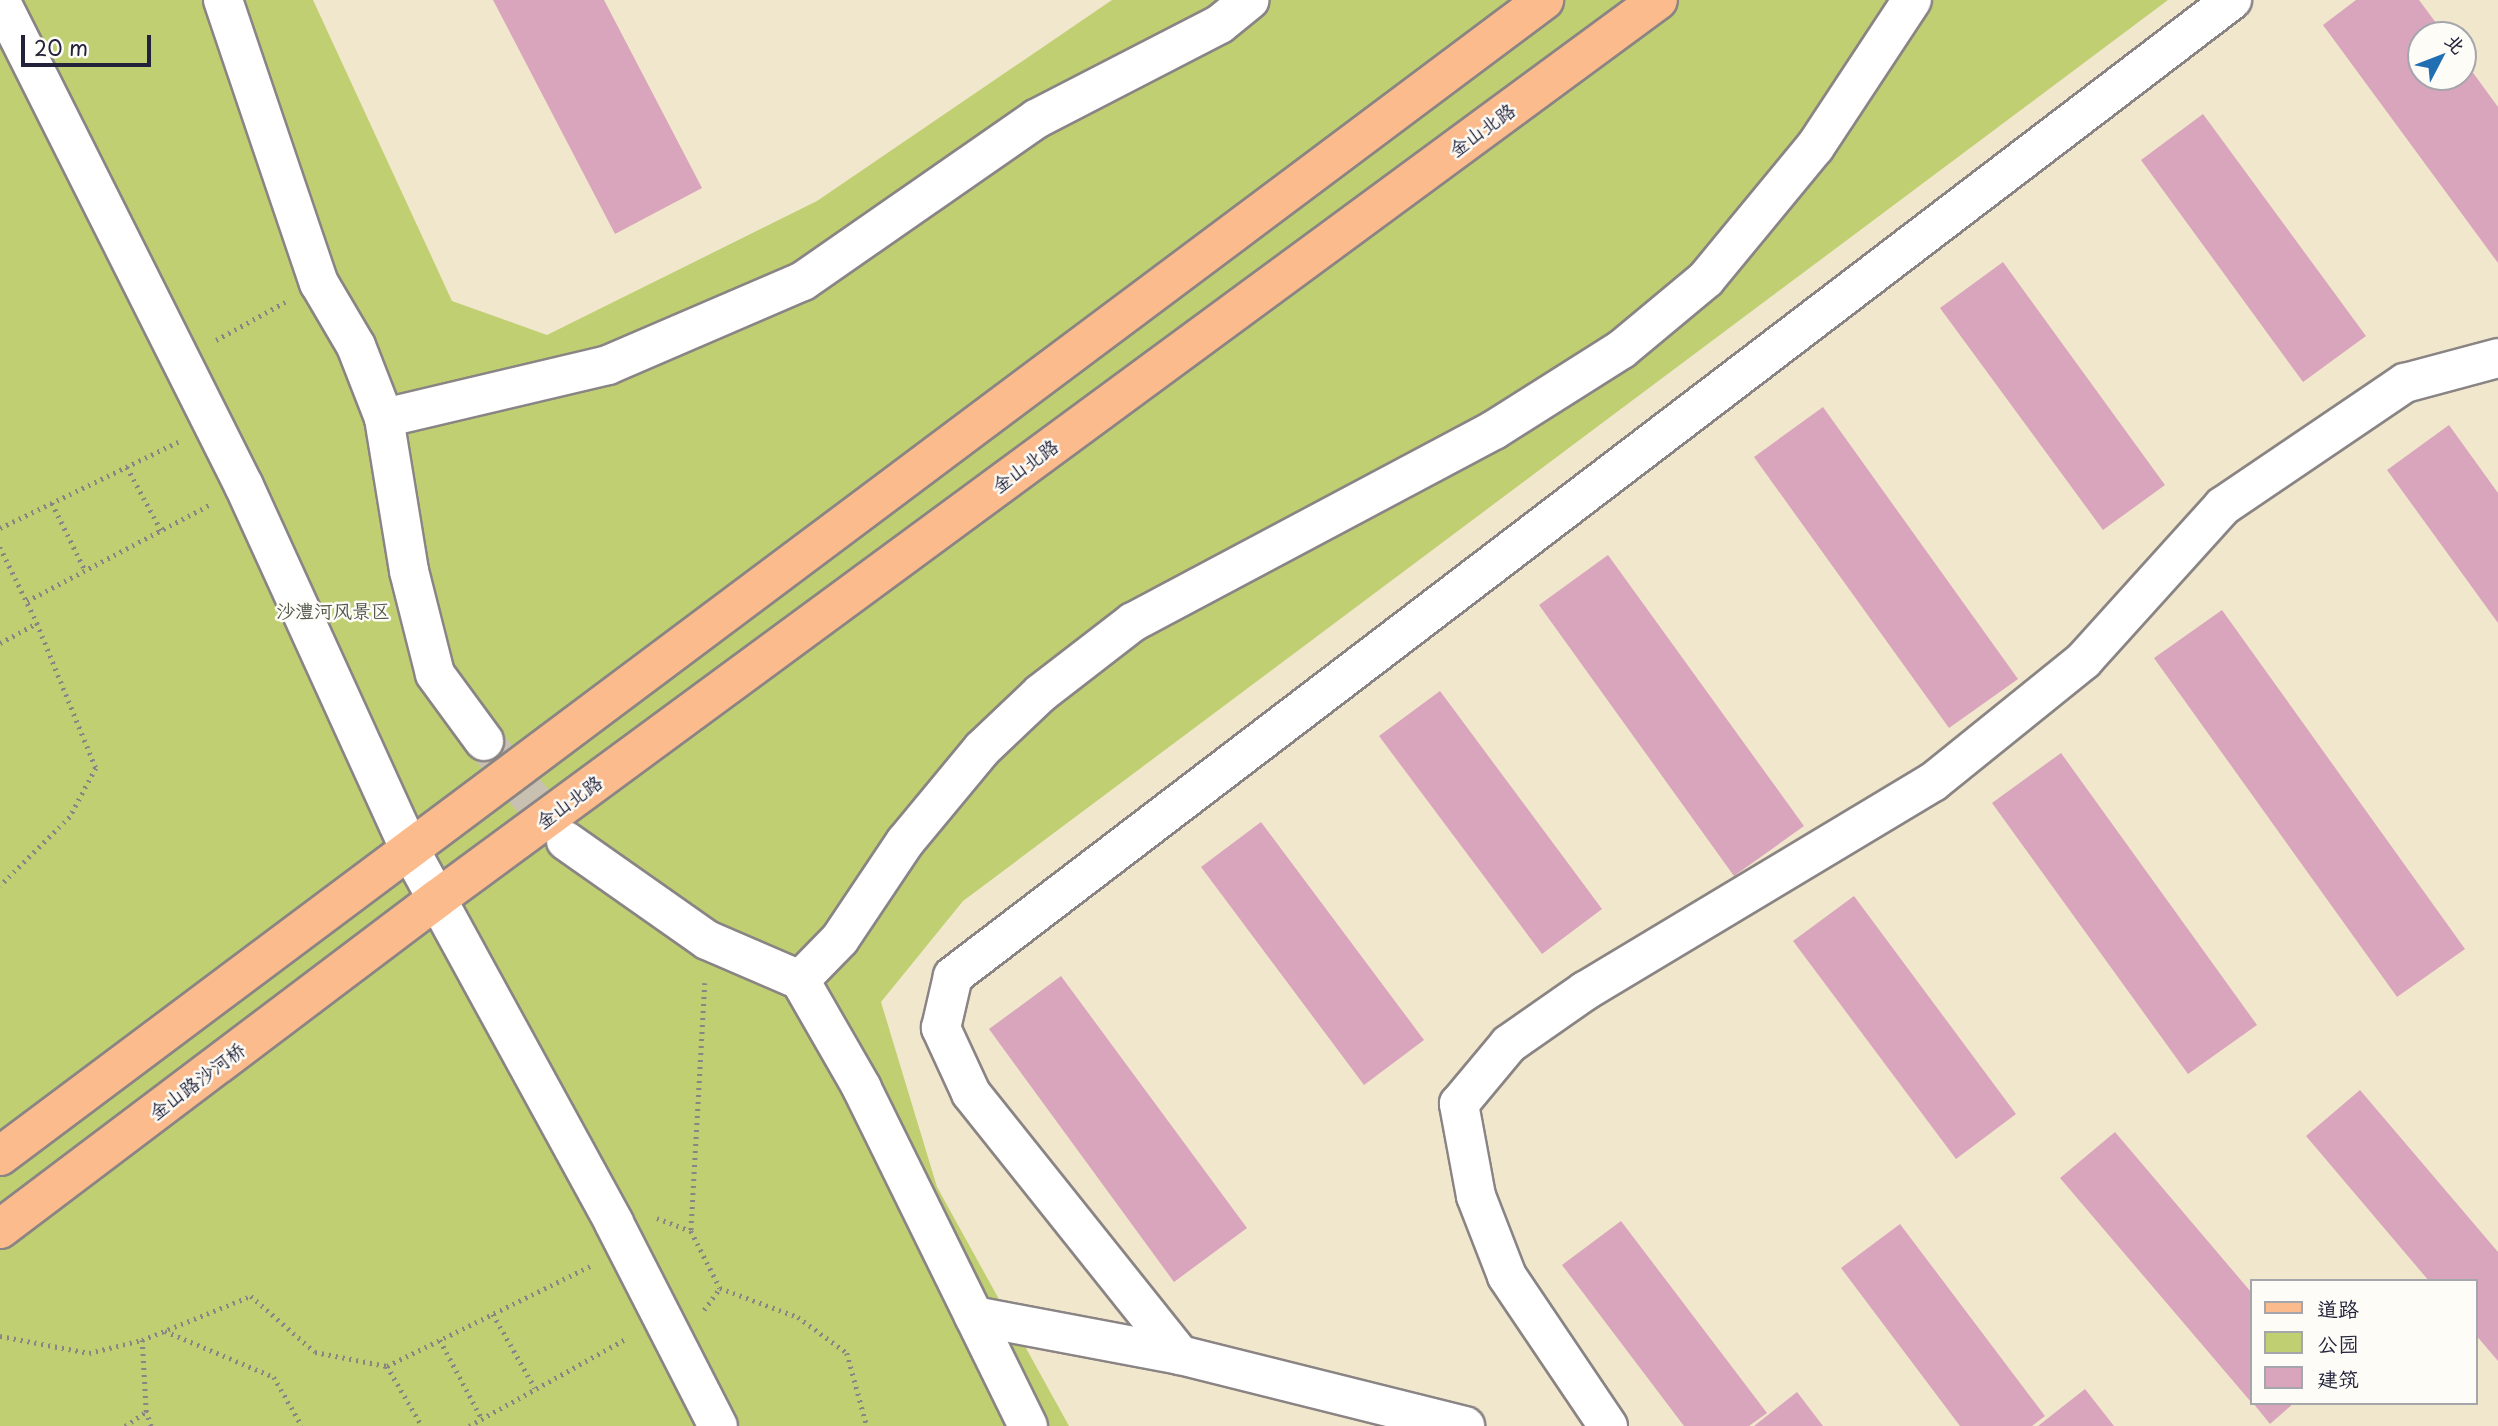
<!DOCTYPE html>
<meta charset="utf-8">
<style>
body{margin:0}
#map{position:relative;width:2498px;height:1426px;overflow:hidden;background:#f1e7cd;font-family:"Playpen Sans","LXGW WenKai TC",sans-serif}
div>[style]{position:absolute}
.green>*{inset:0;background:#c0cf71}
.building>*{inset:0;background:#d9a5bc}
.minor-tunnel>*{height:38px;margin-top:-19px;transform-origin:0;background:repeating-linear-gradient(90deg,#c8c0b0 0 38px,transparent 0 57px)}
.path>*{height:4.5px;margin-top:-2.25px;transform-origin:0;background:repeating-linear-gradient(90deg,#8a8484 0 2px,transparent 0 7px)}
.roads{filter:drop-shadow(2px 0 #8a8484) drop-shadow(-2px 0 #8a8484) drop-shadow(0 2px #8a8484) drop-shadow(0 -2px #8a8484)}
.minor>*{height:38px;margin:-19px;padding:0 19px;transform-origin:19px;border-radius:19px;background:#fff}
.major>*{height:38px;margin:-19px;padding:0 19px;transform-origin:19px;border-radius:19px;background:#fbbb8c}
span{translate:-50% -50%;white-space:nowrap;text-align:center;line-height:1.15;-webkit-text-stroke:5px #fdfcf7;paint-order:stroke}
.street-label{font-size:19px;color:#22223b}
.park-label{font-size:19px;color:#51564b}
.legend{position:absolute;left:2250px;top:1279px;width:228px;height:126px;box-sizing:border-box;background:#fdfcf7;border:2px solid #a5a5ac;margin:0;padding:9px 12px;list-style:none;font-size:21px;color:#22223b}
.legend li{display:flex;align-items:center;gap:14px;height:35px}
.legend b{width:35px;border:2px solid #a5a5ac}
.north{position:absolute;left:2407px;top:21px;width:70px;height:70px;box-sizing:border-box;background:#fdfcf7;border:2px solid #a5a5ac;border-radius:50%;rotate:48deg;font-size:19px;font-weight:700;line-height:28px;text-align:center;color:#22223b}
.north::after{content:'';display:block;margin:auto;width:24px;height:32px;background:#1f6fb2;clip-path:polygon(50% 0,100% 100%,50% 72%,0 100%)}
.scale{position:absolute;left:21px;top:35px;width:130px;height:32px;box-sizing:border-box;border:4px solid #22223b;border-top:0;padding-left:9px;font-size:21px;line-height:24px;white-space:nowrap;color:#22223b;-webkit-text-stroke:5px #fdfcf7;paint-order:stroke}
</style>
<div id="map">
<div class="green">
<div style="clip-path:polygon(0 0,313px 0,452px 301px,547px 335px,817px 201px,1112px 0,2168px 0,963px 901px,881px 1002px,937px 1187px,1069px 1426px,0 1426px)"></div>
</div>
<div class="building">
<div style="clip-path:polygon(493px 0,604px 0,702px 188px,615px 234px)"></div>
<div style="clip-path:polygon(2356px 0,2419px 0,2445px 35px,2421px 35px,2421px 77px,2463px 77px,2463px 59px,2498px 107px,2498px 263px,2323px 25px)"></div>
<div style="clip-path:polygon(2203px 114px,2366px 336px,2303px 382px,2141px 160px)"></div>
<div style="clip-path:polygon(2003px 262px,2165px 485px,2103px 530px,1940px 308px)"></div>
<div style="clip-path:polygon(1823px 407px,2018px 679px,1949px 728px,1754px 457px)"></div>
<div style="clip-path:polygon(2449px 425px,2498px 493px,2498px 623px,2387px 470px)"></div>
<div style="clip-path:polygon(1608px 555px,1804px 826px,1734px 876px,1539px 605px)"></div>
<div style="clip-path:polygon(2222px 610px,2465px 949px,2397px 997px,2154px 658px)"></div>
<div style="clip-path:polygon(1440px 691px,1602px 909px,1542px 954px,1379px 736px)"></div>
<div style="clip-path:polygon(2061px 753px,2257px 1025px,2188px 1074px,1992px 803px)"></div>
<div style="clip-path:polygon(1261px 822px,1424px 1040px,1364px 1085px,1201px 867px)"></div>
<div style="clip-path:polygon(1854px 896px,2016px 1114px,1956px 1159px,1793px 941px)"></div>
<div style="clip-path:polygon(1061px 976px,1247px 1228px,1174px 1282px,989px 1029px)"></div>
<div style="clip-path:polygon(2360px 1090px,2498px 1252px,2498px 1361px,2475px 1334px,2475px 1281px,2429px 1281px,2306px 1136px)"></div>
<div style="clip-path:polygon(2115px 1132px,2251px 1292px,2251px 1402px,2060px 1178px)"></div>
<div style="clip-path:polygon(1621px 1221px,1767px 1413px,1749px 1426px,1684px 1426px,1562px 1265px)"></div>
<div style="clip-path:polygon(1900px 1224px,2045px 1416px,2032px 1426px,1960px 1426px,1841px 1268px)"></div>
<div style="clip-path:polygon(2085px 1389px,2114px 1426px,2038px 1426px)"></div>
<div style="clip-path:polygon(1797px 1392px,1823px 1426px,1754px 1426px)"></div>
<div style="clip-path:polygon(2253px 1403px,2294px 1403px,2270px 1424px)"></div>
</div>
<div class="minor-tunnel">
<div style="left:484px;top:741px;width:129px;rotate:50.6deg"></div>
</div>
<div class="path">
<div style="left:216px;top:340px;width:79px;rotate:-28.8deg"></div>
<div style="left:127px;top:467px;width:72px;rotate:61.6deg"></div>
<div style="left:52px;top:503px;width:75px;rotate:63.8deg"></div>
<div style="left:0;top:528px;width:198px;rotate:-25.8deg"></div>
<div style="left:0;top:547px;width:85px;rotate:64deg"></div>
<div style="left:37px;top:623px;width:157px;rotate:67.9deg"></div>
<div style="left:96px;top:768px;width:55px;rotate:118deg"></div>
<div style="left:70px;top:817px;width:98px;rotate:135.4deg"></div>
<div style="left:27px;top:601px;width:206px;rotate:-27.8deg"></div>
<div style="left:0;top:643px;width:42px;rotate:-28.4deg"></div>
<div style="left:705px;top:983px;width:248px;rotate:93.2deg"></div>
<div style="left:691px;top:1231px;width:64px;rotate:63deg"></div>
<div style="left:720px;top:1288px;width:83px;rotate:20.4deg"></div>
<div style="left:798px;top:1317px;width:61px;rotate:36.3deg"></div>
<div style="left:847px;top:1353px;width:76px;rotate:74.7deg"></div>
<div style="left:657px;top:1218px;width:36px;rotate:21deg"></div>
<div style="left:704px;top:1310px;width:27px;rotate:-54deg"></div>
<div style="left:493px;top:1314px;width:85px;rotate:60.4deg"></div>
<div style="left:165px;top:1331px;width:118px;rotate:22.9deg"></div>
<div style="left:274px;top:1377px;width:56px;rotate:60.3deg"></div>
<div style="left:0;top:1336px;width:91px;rotate:10.8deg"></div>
<div style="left:89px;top:1353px;width:55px;rotate:-13.8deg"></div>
<div style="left:440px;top:1340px;width:89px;rotate:62deg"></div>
<div style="left:387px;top:1366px;width:69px;rotate:59.7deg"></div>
<div style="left:125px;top:1426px;width:25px;rotate:-34deg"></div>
<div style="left:151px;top:1426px;width:15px;rotate:-110deg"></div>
<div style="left:146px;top:1412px;width:72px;rotate:-93.2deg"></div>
<div style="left:142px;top:1340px;width:118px;rotate:-22deg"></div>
<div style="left:251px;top:1296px;width:85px;rotate:41.2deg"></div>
<div style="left:315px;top:1352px;width:73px;rotate:11deg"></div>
<div style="left:387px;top:1366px;width:229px;rotate:-26.2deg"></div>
<div style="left:469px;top:1426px;width:181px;rotate:-29.1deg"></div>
</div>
<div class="roads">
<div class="minor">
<div style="left:0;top:0;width:544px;rotate:63.34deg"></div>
<div style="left:244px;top:486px;width:398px;rotate:65.5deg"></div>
<div style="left:409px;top:848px;width:427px;rotate:61.3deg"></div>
<div style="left:614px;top:1223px;width:228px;rotate:62.9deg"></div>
<div style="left:223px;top:0;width:299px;rotate:71.3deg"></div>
<div style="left:319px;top:283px;width:73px;rotate:59.6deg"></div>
<div style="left:356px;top:346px;width:77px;rotate:68.7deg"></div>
<div style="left:384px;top:418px;width:155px;rotate:80.7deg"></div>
<div style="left:409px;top:571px;width:106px;rotate:75.8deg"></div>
<div style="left:435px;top:674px;width:83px;rotate:53.8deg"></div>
<div style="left:384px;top:418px;width:230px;rotate:-13.3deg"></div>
<div style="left:608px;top:365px;width:212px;rotate:-23.3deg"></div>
<div style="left:803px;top:281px;width:284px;rotate:-34.8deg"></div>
<div style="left:1036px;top:119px;width:207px;rotate:-27.3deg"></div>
<div style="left:1220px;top:24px;width:38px;rotate:-39deg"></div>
<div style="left:566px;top:841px;width:172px;rotate:35.1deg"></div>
<div style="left:707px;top:940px;width:101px;rotate:23.3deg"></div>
<div style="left:974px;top:1316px;width:210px;rotate:10.7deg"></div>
<div style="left:1180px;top:1355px;width:294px;rotate:14deg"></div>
<div style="left:1180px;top:1355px;width:335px;rotate:-128.6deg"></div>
<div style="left:971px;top:1093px;width:72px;rotate:-114.8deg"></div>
<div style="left:941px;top:1028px;width:53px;rotate:-77deg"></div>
<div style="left:953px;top:976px;width:1609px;rotate:-37.35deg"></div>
<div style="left:1028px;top:1426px;width:377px;rotate:-116.2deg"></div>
<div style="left:862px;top:1088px;width:125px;rotate:-119.9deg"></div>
<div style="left:800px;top:980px;width:57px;rotate:-45.7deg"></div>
<div style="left:840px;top:939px;width:117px;rotate:-56.2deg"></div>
<div style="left:905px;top:842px;width:121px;rotate:-50.4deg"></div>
<div style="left:982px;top:749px;width:81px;rotate:-43.5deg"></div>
<div style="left:1041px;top:693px;width:116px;rotate:-37.7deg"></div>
<div style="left:1133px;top:622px;width:409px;rotate:-28deg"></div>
<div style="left:1494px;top:430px;width:151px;rotate:-32.3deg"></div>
<div style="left:1622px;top:349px;width:109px;rotate:-39.8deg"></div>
<div style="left:1706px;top:279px;width:171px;rotate:-50.5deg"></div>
<div style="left:1815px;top:147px;width:176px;rotate:-56.6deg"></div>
<div style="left:1608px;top:1426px;width:181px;rotate:-124deg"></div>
<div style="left:1507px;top:1276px;width:86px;rotate:-111.2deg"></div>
<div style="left:1476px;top:1196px;width:94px;rotate:-100.5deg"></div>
<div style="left:1459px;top:1104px;width:78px;rotate:-50.2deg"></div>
<div style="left:1509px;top:1044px;width:93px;rotate:-34.9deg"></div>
<div style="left:1585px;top:991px;width:406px;rotate:-31deg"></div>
<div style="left:1933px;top:782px;width:194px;rotate:-38.9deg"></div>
<div style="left:2084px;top:660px;width:207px;rotate:-47.9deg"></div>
<div style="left:2223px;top:506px;width:220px;rotate:-34.1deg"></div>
<div style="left:2405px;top:383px;width:96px;rotate:-15deg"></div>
</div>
<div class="major">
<div style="left:0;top:1156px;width:1929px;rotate:-36.82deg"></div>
<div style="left:0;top:1229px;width:548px;rotate:-37.06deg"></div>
<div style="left:437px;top:899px;width:1516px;rotate:-36.36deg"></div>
</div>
</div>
<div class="street-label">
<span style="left:1482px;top:130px;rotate:-36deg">金山北路</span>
<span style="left:1025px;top:466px;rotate:-36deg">金山北路</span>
<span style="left:569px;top:802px;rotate:-36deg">金山北路</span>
<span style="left:197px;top:1081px;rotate:-37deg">金山路沙河桥</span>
</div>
<div class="park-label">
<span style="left:333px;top:611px">沙澧河风景区</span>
</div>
<ul class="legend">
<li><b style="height:9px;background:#fbbb8c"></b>道路</li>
<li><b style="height:19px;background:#c0cf71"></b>公园</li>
<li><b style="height:19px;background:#d9a5bc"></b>建筑</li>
</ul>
<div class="north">北</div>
<div class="scale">20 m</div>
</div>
